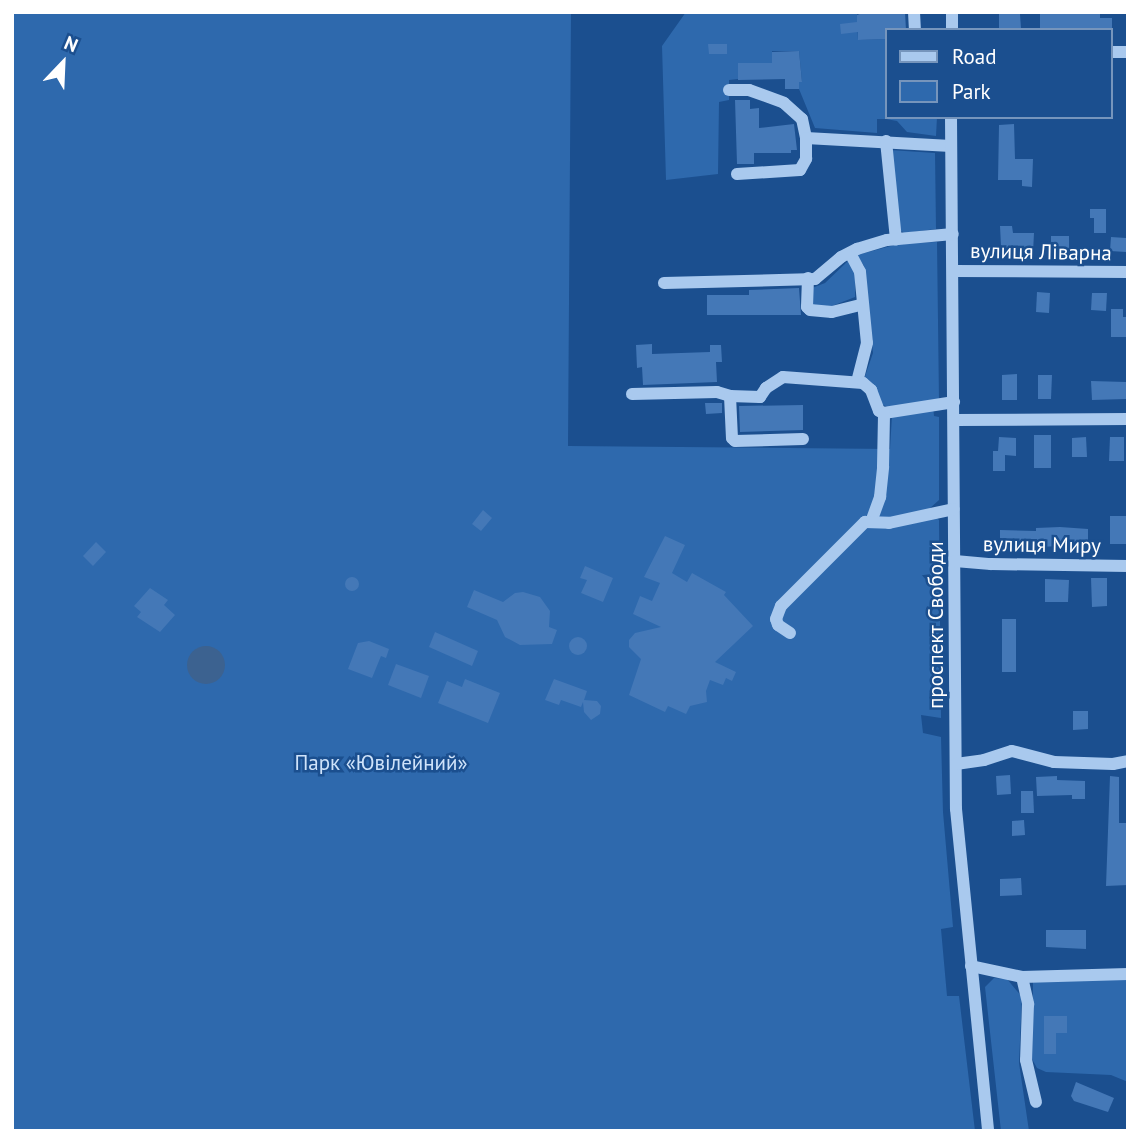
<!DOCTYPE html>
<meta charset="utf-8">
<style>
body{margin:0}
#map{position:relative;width:1140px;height:1143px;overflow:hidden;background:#1b4f8f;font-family:"PT Sans",sans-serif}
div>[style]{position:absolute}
.green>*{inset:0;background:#2e69ad}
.water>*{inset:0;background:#3c6290}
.round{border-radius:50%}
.building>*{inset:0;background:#4478b7}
.minor>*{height:12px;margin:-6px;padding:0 6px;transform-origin:6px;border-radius:6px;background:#a9c9ee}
span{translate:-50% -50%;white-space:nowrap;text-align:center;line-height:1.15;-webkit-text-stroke:5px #1b4f8f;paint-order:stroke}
.street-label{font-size:21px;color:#fff}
.park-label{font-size:21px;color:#cfe3fa}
.frame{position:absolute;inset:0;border:14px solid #fff;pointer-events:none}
.legend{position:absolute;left:885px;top:28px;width:228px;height:91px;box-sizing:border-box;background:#1b4f8f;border:2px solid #7695bc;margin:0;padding:9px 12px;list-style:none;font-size:21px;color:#fff}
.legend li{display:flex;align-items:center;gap:14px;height:35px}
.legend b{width:35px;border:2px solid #7695bc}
.north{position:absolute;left:28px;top:28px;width:70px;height:70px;-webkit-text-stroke:5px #1b4f8f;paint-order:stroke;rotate:23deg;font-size:19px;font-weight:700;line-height:28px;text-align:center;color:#fff}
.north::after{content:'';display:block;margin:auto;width:24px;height:32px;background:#fff;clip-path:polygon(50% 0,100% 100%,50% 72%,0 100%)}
</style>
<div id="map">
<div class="green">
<div style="clip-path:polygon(12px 12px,571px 12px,568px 446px,890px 449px,892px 415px,933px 406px,934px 416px,939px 417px,939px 500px,929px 509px,939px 520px,941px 718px,921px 715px,923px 733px,941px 737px,943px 812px,953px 927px,941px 929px,947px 996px,959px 996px,975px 1131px,12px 1131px)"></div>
<div style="clip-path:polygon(686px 12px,857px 12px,858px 40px,886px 39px,886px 117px,937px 117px,936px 136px,907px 132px,897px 121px,886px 119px,877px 119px,877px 133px,815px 128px,799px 89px,799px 82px,802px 81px,799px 51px,772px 51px,772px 63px,743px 63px,738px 79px,729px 80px,729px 100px,719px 102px,718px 174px,666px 180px,662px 46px)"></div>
<div style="clip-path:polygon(890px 150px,935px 153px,936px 229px,904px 233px,899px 229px)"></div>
<div style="clip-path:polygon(937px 242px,939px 400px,890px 408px,881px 404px,864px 379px,873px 353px,864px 266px,857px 255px,902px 243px)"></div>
<div style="clip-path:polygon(849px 260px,855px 272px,855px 297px,832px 306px,812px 306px,812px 288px,825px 283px)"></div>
<div style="clip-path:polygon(1128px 977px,1128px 1082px,1111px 1075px,1046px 1072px,1037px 1068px,1032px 1059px,1033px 982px)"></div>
<div style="clip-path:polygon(994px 978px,1007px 979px,1022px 997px,1019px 1063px,1029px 1131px,1001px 1131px,985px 987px)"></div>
</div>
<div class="water">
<div class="round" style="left:187px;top:646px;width:38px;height:38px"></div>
</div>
<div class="building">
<div style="clip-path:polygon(865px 12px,905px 12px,906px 30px,886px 30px,886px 39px,858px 40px,858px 32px,841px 34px,840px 24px,857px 22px,857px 15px)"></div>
<div style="clip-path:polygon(1073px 12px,1100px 12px,1100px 18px,1112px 18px,1112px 30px,1040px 30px,1040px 14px)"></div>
<div style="clip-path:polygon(999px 14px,1020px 14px,1021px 29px,999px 30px)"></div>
<div style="clip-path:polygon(708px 44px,727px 44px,727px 54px,709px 54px)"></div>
<div style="clip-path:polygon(799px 51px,802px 82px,799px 82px,799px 89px,785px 89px,785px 79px,738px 80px,738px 63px,772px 63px,772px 52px)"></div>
<div style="clip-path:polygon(735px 100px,750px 100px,750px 109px,759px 108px,759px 128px,794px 124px,797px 150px,791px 150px,791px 153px,754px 153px,754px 164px,737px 164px)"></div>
<div style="clip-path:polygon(1014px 124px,1015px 159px,1033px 159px,1032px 187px,1022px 186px,1022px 180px,998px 180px,999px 125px)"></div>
<div style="clip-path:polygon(1090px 209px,1106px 209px,1106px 233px,1094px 233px,1094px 218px,1090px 218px)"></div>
<div style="clip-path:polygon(1000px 226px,1012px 226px,1013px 233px,1034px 233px,1033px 253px,992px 257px,992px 247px,1001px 246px)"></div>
<div style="clip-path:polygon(1051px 236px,1069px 236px,1069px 253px,1051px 253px)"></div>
<div style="clip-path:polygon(1111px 237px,1126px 238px,1126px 252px,1110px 251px)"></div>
<div style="clip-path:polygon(799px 288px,801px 315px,707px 315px,707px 295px,749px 295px,749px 290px)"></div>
<div style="clip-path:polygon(1037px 292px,1050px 293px,1049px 313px,1036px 312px)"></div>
<div style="clip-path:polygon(1092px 293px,1107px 293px,1106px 311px,1091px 310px)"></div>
<div style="clip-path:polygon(1111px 309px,1123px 309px,1123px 317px,1128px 317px,1128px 337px,1111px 337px)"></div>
<div style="clip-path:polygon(652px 344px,652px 354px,710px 352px,710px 345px,721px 345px,722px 362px,716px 362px,717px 382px,643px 385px,642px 367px,637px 368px,636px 345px)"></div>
<div style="clip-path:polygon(1017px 374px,1017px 400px,1002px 400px,1002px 375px)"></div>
<div style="clip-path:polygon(1038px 375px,1052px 375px,1051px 399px,1038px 399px)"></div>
<div style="clip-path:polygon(1091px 381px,1126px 382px,1126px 399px,1092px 400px)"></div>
<div style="clip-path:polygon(705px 403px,722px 403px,722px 413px,706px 414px)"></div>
<div style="clip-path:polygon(803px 405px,803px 430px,740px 432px,739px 406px)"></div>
<div style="clip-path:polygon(1034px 435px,1051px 435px,1051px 468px,1034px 468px)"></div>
<div style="clip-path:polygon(999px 437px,1016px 438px,1016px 456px,1005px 455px,1005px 471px,993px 471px,993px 451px,998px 451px)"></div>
<div style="clip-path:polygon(1086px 437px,1087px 457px,1072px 457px,1072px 438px)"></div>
<div style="clip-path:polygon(1110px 437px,1124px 437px,1124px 461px,1109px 461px)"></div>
<div style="clip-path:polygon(483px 510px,492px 518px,481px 531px,472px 524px)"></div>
<div style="clip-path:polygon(1110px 516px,1126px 516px,1126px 544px,1110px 544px)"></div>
<div style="clip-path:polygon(1060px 527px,1088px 529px,1088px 545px,1036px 547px,1036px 542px,1015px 542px,1015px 547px,1000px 547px,1000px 530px,1036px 531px,1036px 528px)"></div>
<div style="clip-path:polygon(665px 536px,685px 545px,672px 573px,687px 582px,692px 573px,726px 592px,724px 595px,753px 626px,715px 662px,736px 672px,732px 681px,726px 678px,723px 685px,710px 680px,706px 691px,707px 702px,690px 706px,686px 714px,668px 706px,665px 712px,629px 695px,641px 659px,629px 647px,629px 640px,635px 633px,661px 627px,633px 614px,640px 596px,652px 601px,660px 583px,644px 577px)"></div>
<div style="clip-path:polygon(96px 542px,106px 552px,93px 566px,83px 556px)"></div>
<div style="clip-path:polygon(585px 566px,613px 578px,603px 602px,581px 593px,587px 580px,580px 578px)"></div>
<div class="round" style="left:345px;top:577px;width:14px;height:14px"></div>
<div style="clip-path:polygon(1091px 578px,1107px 578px,1107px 606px,1092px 607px)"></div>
<div style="clip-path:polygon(1045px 579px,1069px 580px,1068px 602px,1045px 602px)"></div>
<div style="clip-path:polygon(150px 588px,168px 600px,164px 605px,175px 615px,160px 632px,137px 617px,141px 612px,134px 606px)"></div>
<div style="clip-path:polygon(474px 590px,503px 602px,515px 593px,523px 592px,540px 597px,550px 611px,549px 627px,557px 630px,552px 644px,520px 645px,505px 637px,497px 620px,467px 607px)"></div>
<div style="clip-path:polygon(1002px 619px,1016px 619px,1016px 672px,1002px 672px)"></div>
<div style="clip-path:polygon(435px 632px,478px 651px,472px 666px,429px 647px)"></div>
<div class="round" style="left:569px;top:637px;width:18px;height:18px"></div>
<div style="clip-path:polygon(369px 641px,389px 649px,386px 658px,381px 656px,372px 678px,348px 669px,358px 643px)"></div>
<div style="clip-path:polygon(396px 664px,429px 676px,421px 698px,388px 685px)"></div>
<div style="clip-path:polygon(465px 679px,500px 693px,488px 723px,438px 703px,447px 681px,462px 687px)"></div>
<div style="clip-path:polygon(554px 679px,587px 691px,584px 700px,597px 701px,601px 706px,600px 714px,591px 720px,584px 712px,583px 702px,581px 707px,561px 700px,559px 705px,545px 700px)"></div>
<div style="clip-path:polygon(1073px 711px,1088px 711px,1088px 729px,1073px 730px)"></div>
<div style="clip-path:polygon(1010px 775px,1011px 794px,997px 795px,996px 776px)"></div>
<div style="clip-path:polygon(1057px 776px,1057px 780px,1085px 781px,1085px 799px,1072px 799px,1072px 795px,1037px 796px,1036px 777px)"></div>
<div style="clip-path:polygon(1110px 776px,1119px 777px,1119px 823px,1128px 823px,1128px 885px,1106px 886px)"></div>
<div style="clip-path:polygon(1021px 791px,1033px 791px,1034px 813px,1021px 813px)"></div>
<div style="clip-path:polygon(1024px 820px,1025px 835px,1012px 836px,1012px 821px)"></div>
<div style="clip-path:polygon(1021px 878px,1022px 895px,1000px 896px,1000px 879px)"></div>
<div style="clip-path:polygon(1046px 930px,1086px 930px,1086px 949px,1046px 947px)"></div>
<div style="clip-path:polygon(1044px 1016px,1067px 1016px,1067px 1033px,1056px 1033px,1056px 1054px,1044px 1054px)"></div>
<div style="clip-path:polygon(1076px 1082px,1114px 1098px,1108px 1112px,1074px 1101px,1071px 1096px)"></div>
</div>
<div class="minor">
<div style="left:914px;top:12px;width:18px;rotate:87deg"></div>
<div style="left:952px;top:30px;width:18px;rotate:-90deg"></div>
<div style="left:1110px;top:52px;width:18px"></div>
<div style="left:729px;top:90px;width:20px"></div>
<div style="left:749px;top:90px;width:37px;rotate:20deg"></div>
<div style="left:784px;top:103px;width:24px;rotate:42deg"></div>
<div style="left:802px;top:119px;width:19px;rotate:78deg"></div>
<div style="left:806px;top:138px;width:145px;rotate:3.2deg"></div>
<div style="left:951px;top:117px;width:692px;rotate:89.59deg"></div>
<div style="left:956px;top:809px;width:324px;rotate:84.3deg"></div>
<div style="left:886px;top:141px;width:99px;rotate:84.2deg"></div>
<div style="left:737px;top:174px;width:63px;rotate:-3.6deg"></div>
<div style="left:800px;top:170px;width:13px;rotate:-61deg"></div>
<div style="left:806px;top:159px;width:21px;rotate:-90deg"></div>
<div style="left:850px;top:253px;width:21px;rotate:62deg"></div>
<div style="left:860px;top:272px;width:71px;rotate:84.4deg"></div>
<div style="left:867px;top:343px;width:40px;rotate:104.4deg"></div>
<div style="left:953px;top:271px;width:175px;rotate:0.3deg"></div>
<div style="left:808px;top:278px;width:29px;rotate:92deg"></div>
<div style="left:807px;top:307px;width:4px;rotate:45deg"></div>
<div style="left:810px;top:310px;width:22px;rotate:5deg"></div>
<div style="left:832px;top:312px;width:30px;rotate:-14deg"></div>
<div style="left:664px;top:283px;width:151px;rotate:-1.5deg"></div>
<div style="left:815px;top:279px;width:34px;rotate:-40deg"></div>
<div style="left:841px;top:257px;width:18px;rotate:-27deg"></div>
<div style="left:857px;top:249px;width:31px;rotate:-17deg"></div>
<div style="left:887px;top:240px;width:66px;rotate:-5.2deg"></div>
<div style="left:632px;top:394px;width:85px;rotate:-1.3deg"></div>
<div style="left:717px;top:392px;width:14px;rotate:17deg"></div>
<div style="left:730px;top:396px;width:30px;rotate:2deg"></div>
<div style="left:760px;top:397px;width:11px;rotate:-56deg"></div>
<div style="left:766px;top:388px;width:20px;rotate:-33deg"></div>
<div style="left:783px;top:377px;width:80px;rotate:4.3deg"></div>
<div style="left:863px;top:383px;width:11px;rotate:41deg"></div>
<div style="left:871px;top:390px;width:22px;rotate:69deg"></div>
<div style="left:879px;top:411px;width:5px;rotate:22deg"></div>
<div style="left:884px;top:413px;width:71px;rotate:-8.9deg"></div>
<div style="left:730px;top:396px;width:42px;rotate:87.3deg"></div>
<div style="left:732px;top:438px;width:4px;rotate:45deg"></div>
<div style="left:735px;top:441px;width:68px;rotate:-1.7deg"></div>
<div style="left:954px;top:420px;width:174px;rotate:-0.3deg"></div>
<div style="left:871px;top:522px;width:27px;rotate:-70deg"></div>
<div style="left:880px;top:497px;width:30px;rotate:-84deg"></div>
<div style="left:883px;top:467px;width:54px;rotate:-88.9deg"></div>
<div style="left:955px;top:561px;width:36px;rotate:5deg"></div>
<div style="left:991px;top:564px;width:137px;rotate:0.8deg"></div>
<div style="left:790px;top:633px;width:14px;rotate:-146deg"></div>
<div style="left:778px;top:625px;width:6px;rotate:-108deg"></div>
<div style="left:776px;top:619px;width:14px;rotate:-69deg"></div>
<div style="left:781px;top:606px;width:119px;rotate:-45deg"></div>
<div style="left:865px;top:522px;width:24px;rotate:2deg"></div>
<div style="left:889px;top:523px;width:66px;rotate:-12.2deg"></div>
<div style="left:956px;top:764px;width:28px;rotate:-8deg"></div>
<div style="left:984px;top:760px;width:29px;rotate:-18deg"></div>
<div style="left:1012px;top:751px;width:43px;rotate:14.7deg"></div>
<div style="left:1054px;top:762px;width:59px;rotate:1.9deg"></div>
<div style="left:1113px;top:764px;width:15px;rotate:-11deg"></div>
<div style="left:971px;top:966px;width:52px;rotate:12.2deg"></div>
<div style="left:1022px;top:977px;width:106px;rotate:-1.6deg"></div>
<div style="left:1022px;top:977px;width:28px;rotate:77deg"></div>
<div style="left:1028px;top:1004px;width:56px;rotate:92deg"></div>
<div style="left:1026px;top:1060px;width:43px;rotate:76.6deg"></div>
</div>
<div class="street-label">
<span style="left:1041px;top:252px;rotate:1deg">вулиця Ліварна</span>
<span style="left:1042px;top:545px;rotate:1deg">вулиця Миру</span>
<span style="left:936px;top:625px;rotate:-90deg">проспект Свободи</span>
</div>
<div class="park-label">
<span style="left:381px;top:763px">Парк «Ювілейний»</span>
</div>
<div class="frame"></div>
<ul class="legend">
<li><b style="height:9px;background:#a9c9ee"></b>Road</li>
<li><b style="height:19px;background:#2e69ad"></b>Park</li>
</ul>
<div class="north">N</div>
</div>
